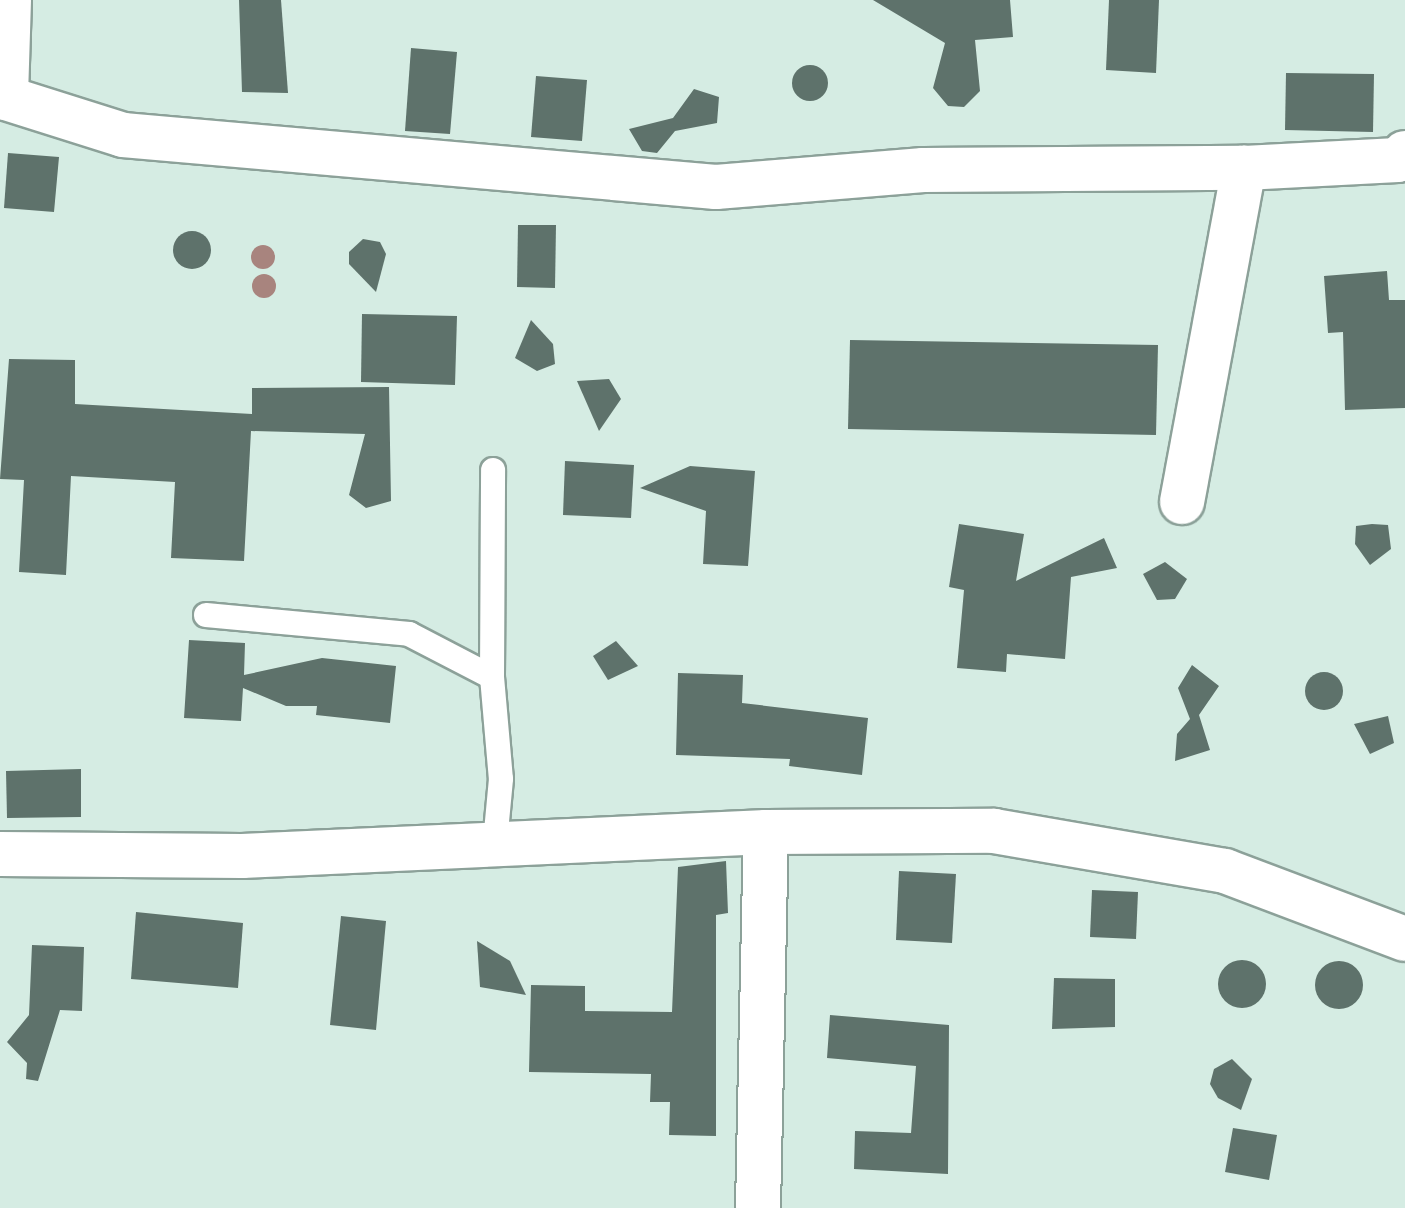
<!DOCTYPE html>
<style>
body{margin:0}
#map{position:relative;width:1405px;height:1208px;overflow:hidden;background:#d5ece3;font-family:"Nunito Sans",sans-serif}
div>[style]{position:absolute}
.building>*{inset:0;background:#5e726b}
.round{border-radius:50%}
.roads{filter:drop-shadow(2px 0 #8ca199) drop-shadow(-2px 0 #8ca199) drop-shadow(0 2px #8ca199) drop-shadow(0 -2px #8ca199)}
.service>*{height:24px;margin:-12px;padding:0 12px;transform-origin:12px;border-radius:12px;background:#fff}
.minor>*{height:44px;margin:-22px;padding:0 22px;transform-origin:22px;border-radius:22px;background:#fff}
.trees>*{width:24px;height:24px;margin:-12px;border-radius:50%;background:#a8847e}
span{translate:-50% -50%;white-space:nowrap;text-align:center;line-height:1.15;-webkit-text-stroke:8px #d5ece3;paint-order:stroke}
</style>
<div id="map">
<div class="building">
<div style="clip-path:polygon(239px 0,281px 0,288px 93px,242px 92px)"></div>
<div style="clip-path:polygon(873px 0,1010px 0,1013px 37px,975px 40px,980px 91px,964px 107px,948px 106px,933px 88px,945px 43px)"></div>
<div style="clip-path:polygon(1109px 0,1159px 0,1156px 73px,1106px 70px)"></div>
<div style="clip-path:polygon(411px 48px,457px 52px,450px 134px,405px 131px)"></div>
<div class="round" style="left:792px;top:65px;width:36px;height:36px"></div>
<div style="clip-path:polygon(1286px 73px,1374px 74px,1373px 132px,1285px 130px)"></div>
<div style="clip-path:polygon(536px 76px,587px 80px,582px 141px,531px 137px)"></div>
<div style="clip-path:polygon(694px 89px,719px 97px,717px 123px,675px 131px,657px 153px,642px 151px,629px 129px,673px 118px)"></div>
<div style="clip-path:polygon(8px 153px,59px 157px,54px 212px,4px 208px)"></div>
<div style="clip-path:polygon(518px 225px,556px 225px,555px 288px,517px 287px)"></div>
<div class="round" style="left:173px;top:231px;width:38px;height:38px"></div>
<div style="clip-path:polygon(363px 239px,380px 242px,386px 254px,376px 292px,349px 264px,349px 252px)"></div>
<div style="clip-path:polygon(1387px 271px,1389px 300px,1405px 300px,1405px 408px,1345px 410px,1343px 332px,1328px 333px,1324px 276px)"></div>
<div style="clip-path:polygon(362px 314px,457px 316px,455px 385px,361px 382px)"></div>
<div style="clip-path:polygon(531px 320px,553px 344px,555px 364px,537px 371px,515px 358px)"></div>
<div style="clip-path:polygon(850px 340px,1158px 345px,1156px 435px,848px 429px)"></div>
<div style="clip-path:polygon(9px 359px,75px 360px,75px 404px,252px 414px,252px 388px,389px 387px,391px 501px,366px 508px,349px 495px,365px 434px,251px 431px,244px 561px,171px 558px,175px 482px,71px 476px,66px 575px,19px 572px,24px 480px,0 479px)"></div>
<div style="clip-path:polygon(609px 379px,621px 399px,599px 431px,577px 381px)"></div>
<div style="clip-path:polygon(565px 461px,634px 465px,631px 518px,563px 515px)"></div>
<div style="clip-path:polygon(690px 466px,755px 471px,748px 566px,703px 564px,706px 511px,640px 488px)"></div>
<div style="clip-path:polygon(959px 524px,1024px 534px,1016px 581px,1104px 538px,1117px 568px,1071px 577px,1065px 659px,1007px 654px,1006px 672px,957px 668px,964px 590px,949px 587px)"></div>
<div style="clip-path:polygon(1372px 524px,1388px 525px,1391px 549px,1370px 565px,1355px 544px,1356px 526px)"></div>
<div style="clip-path:polygon(1165px 562px,1187px 579px,1175px 599px,1157px 600px,1143px 574px)"></div>
<div style="clip-path:polygon(189px 640px,245px 643px,244px 675px,322px 658px,396px 666px,390px 723px,316px 715px,317px 706px,286px 706px,243px 688px,241px 721px,184px 718px)"></div>
<div style="clip-path:polygon(616px 641px,638px 666px,608px 680px,593px 656px)"></div>
<div style="clip-path:polygon(1192px 665px,1219px 686px,1199px 715px,1210px 750px,1175px 761px,1177px 734px,1190px 719px,1178px 688px)"></div>
<div class="round" style="left:1305px;top:672px;width:38px;height:38px"></div>
<div style="clip-path:polygon(678px 673px,743px 675px,742px 703px,868px 718px,862px 775px,789px 766px,790px 759px,676px 755px)"></div>
<div style="clip-path:polygon(1388px 716px,1394px 743px,1370px 754px,1354px 724px)"></div>
<div style="clip-path:polygon(81px 769px,81px 817px,7px 818px,6px 771px)"></div>
<div style="clip-path:polygon(726px 861px,728px 913px,716px 915px,716px 1136px,669px 1135px,670px 1102px,650px 1102px,651px 1074px,529px 1072px,531px 985px,585px 986px,585px 1011px,672px 1012px,678px 867px)"></div>
<div style="clip-path:polygon(899px 871px,956px 874px,952px 943px,896px 940px)"></div>
<div style="clip-path:polygon(1092px 890px,1138px 892px,1136px 939px,1090px 937px)"></div>
<div style="clip-path:polygon(136px 912px,243px 923px,238px 988px,131px 979px)"></div>
<div style="clip-path:polygon(341px 916px,386px 921px,376px 1030px,330px 1025px)"></div>
<div style="clip-path:polygon(477px 941px,510px 961px,526px 995px,480px 987px)"></div>
<div style="clip-path:polygon(32px 945px,84px 947px,82px 1011px,60px 1010px,38px 1081px,26px 1079px,27px 1063px,7px 1042px,29px 1015px)"></div>
<div class="round" style="left:1218px;top:960px;width:48px;height:48px"></div>
<div class="round" style="left:1315px;top:961px;width:48px;height:48px"></div>
<div style="clip-path:polygon(1054px 978px,1115px 979px,1115px 1027px,1052px 1029px)"></div>
<div style="clip-path:polygon(830px 1015px,949px 1025px,948px 1174px,854px 1169px,855px 1131px,911px 1133px,916px 1066px,827px 1058px)"></div>
<div style="clip-path:polygon(1232px 1059px,1252px 1079px,1241px 1110px,1218px 1098px,1210px 1084px,1214px 1069px)"></div>
<div style="clip-path:polygon(1233px 1128px,1277px 1135px,1269px 1180px,1225px 1172px)"></div>
</div>
<div class="roads">
<div class="service">
<div style="left:206px;top:615px;width:204px;rotate:5.3deg"></div>
<div style="left:409px;top:634px;width:93px;rotate:27.4deg"></div>
<div style="left:492px;top:677px;width:102px;rotate:85deg"></div>
<div style="left:501px;top:779px;width:63px;rotate:95.4deg"></div>
<div style="left:492px;top:677px;width:207px;rotate:-89.7deg"></div>
</div>
<div class="minor">
<div style="left:9px;top:0;width:98px;rotate:91.8deg"></div>
<div style="left:6px;top:98px;width:123px;rotate:17.5deg"></div>
<div style="left:123px;top:135px;width:595px;rotate:5.01deg"></div>
<div style="left:716px;top:187px;width:208px;rotate:-4.7deg"></div>
<div style="left:923px;top:170px;width:321px;rotate:-0.4deg"></div>
<div style="left:1244px;top:168px;width:154px;rotate:-3deg"></div>
<div style="left:1398px;top:160px;width:10px;rotate:-45deg"></div>
<div style="left:1182px;top:502px;width:340px;rotate:-79.5deg"></div>
<div style="left:0;top:854px;width:242px;rotate:0.5deg"></div>
<div style="left:242px;top:856px;width:525px;rotate:-2.62deg"></div>
<div style="left:766px;top:832px;width:228px;rotate:-0.3deg"></div>
<div style="left:994px;top:831px;width:234px;rotate:9.8deg"></div>
<div style="left:1225px;top:871px;width:192px;rotate:20.7deg"></div>
<div style="left:758px;top:1208px;width:376px;rotate:-88.8deg"></div>
</div>
</div>
<div class="trees">
<div style="left:263px;top:257px"></div>
<div style="left:264px;top:286px"></div>
</div>
</div>
